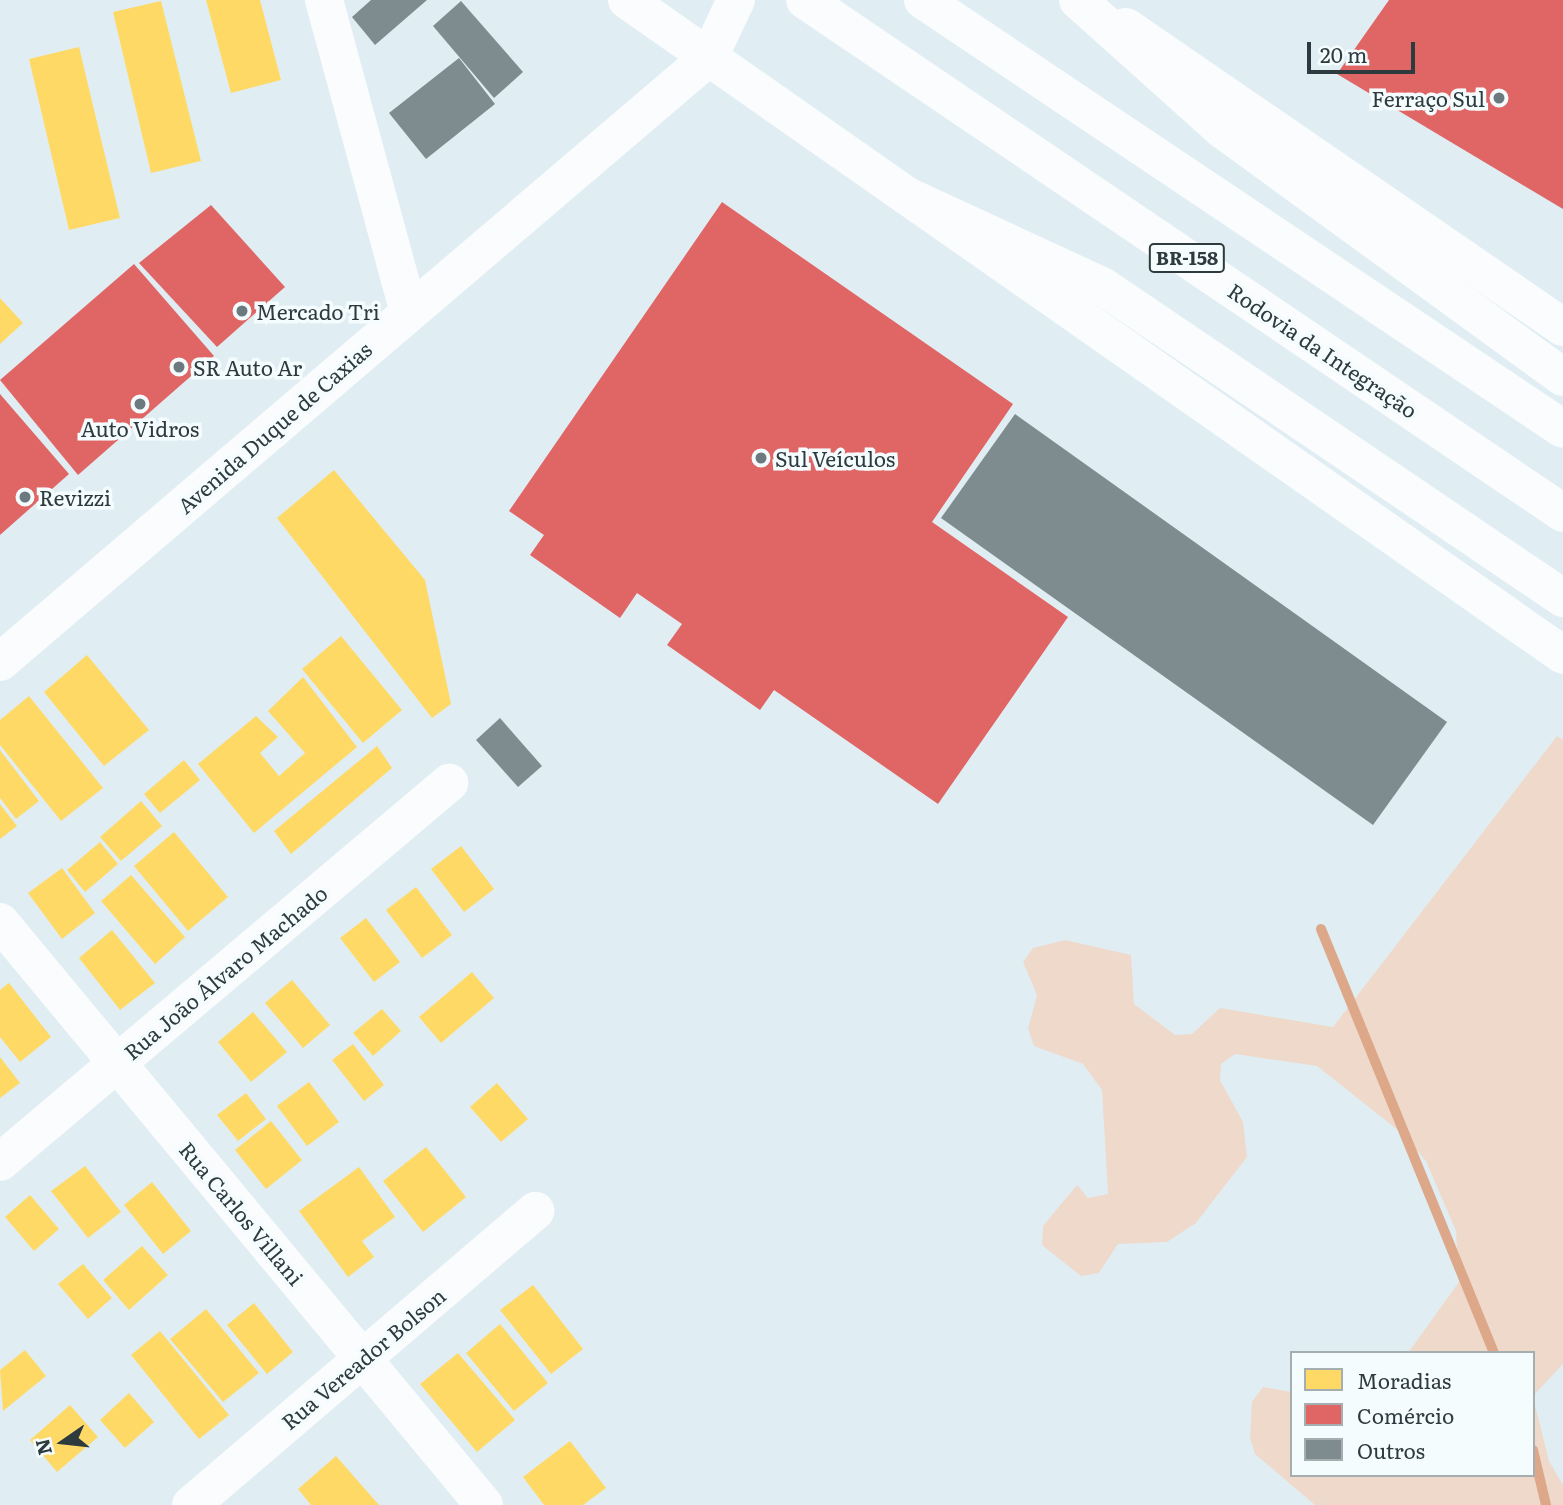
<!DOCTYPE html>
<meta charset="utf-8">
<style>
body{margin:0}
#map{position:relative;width:1563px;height:1505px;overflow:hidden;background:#e0eef4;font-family:Literata,serif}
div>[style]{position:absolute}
.green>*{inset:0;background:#efd9cb}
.homes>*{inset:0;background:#ffd966}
.shops>*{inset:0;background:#e06666}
.stream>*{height:10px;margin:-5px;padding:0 5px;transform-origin:5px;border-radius:5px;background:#dda889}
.building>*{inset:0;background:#7e8c90}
.minor>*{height:38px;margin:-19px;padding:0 19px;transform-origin:19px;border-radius:19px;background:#fafcfd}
.major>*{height:38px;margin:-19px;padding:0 19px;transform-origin:19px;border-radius:19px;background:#fafcfd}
.highway>*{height:38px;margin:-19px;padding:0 19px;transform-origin:19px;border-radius:19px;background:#fafcfd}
.dots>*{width:19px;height:19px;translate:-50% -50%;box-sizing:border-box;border:4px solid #f5fcfe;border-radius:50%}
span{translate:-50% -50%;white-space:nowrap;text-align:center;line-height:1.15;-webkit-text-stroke:7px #f5fcfe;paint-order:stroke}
.shield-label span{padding:2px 5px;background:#f5fcfe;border:2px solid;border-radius:5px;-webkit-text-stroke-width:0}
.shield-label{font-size:19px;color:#2d3a3e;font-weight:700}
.poi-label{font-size:21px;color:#2d3a3e}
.right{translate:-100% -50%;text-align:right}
.left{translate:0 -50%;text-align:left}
.street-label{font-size:21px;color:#2d3a3e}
.legend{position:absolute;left:1290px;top:1351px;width:245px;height:126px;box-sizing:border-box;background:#f5fcfe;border:2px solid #a5aeb1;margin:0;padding:9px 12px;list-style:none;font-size:21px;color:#2d3a3e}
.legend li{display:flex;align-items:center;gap:14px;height:35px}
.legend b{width:35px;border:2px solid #a5aeb1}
.north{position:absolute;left:28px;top:1407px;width:70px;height:70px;-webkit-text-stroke:5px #f5fcfe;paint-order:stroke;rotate:256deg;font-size:19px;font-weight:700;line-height:28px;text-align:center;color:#2d3a3e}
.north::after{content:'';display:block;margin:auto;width:24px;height:32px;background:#2d3a3e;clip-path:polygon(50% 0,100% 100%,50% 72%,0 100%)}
.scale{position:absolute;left:1307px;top:42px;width:108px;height:32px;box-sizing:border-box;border:4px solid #2d3a3e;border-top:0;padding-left:9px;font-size:21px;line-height:24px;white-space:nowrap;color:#2d3a3e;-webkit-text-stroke:5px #f5fcfe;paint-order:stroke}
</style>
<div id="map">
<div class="green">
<div style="clip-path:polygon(1557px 736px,1563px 740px,1563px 1364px,1533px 1396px,1533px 1353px,1408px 1353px,1459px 1282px,1456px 1231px,1426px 1161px,1404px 1135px,1317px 1066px,1235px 1054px,1221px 1064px,1220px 1080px,1243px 1122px,1247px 1157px,1196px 1223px,1167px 1242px,1118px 1244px,1099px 1273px,1081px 1276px,1042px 1245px,1043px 1226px,1077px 1185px,1088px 1198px,1108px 1194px,1102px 1090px,1083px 1064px,1034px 1046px,1028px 1029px,1037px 995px,1023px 962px,1033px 948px,1065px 940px,1131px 955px,1134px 1004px,1175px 1035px,1192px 1034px,1220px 1008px,1333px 1027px)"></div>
<div style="clip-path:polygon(1263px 1387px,1292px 1392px,1292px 1475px,1533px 1475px,1533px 1397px,1549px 1461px,1563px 1485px,1563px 1505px,1315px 1505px,1255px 1454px,1250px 1438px,1252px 1402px)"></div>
</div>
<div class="homes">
<div style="clip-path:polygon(206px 0,260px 0,281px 80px,231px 93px)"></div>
<div style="clip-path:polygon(161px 1px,201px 161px,151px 173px,113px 12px)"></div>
<div style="clip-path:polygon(79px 47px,120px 218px,69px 230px,29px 59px)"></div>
<div style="clip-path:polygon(0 298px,23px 323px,0 344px)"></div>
<div style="clip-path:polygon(334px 470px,425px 580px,451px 704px,432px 718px,277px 518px)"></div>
<div style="clip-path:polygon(341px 636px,402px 710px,363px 743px,302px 669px)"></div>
<div style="clip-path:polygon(87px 655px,149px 730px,104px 766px,44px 692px)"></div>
<div style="clip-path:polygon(303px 677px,357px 747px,254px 833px,198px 764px,256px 716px,278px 737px,260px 753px,279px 776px,305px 753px,268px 711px)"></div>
<div style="clip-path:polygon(29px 696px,103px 788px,61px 821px,0 745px,0 720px)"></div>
<div style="clip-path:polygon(377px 746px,392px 768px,291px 854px,274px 831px)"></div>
<div style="clip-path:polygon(0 750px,39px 801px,16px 819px,0 798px)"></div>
<div style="clip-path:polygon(184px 760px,200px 780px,160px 813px,144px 794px)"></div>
<div style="clip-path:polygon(141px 801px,162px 826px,121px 861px,100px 837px)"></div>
<div style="clip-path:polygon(0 804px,17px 826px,0 839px)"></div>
<div style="clip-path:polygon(174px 832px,228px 897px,188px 931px,134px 866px)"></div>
<div style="clip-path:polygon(100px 842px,118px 864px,85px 892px,67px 870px)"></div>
<div style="clip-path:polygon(461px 846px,494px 889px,464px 912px,431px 869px)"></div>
<div style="clip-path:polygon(62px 868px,95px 913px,62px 939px,28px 893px)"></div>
<div style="clip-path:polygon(131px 875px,185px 937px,155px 964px,101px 901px)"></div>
<div style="clip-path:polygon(416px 887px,452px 935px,422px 958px,386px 910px)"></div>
<div style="clip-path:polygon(366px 918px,400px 962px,374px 982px,340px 938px)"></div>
<div style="clip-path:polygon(112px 930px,155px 983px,120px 1010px,79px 958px)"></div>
<div style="clip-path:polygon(472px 972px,494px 998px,441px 1043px,419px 1017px)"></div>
<div style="clip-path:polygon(292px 980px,330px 1025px,303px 1048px,265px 1003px)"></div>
<div style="clip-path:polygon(9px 983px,51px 1037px,20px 1062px,0 1037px,0 990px)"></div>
<div style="clip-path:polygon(382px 1009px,401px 1031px,373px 1056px,353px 1033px)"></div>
<div style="clip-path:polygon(253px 1012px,287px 1052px,251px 1082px,218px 1042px)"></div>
<div style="clip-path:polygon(353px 1044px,384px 1085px,364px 1101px,332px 1060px)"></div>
<div style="clip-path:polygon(0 1057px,20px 1083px,0 1098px)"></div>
<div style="clip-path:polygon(309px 1082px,339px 1122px,307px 1146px,277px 1106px)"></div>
<div style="clip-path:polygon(497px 1083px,528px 1119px,501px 1142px,470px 1107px)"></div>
<div style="clip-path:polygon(246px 1093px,266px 1119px,238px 1141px,217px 1115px)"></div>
<div style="clip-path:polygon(271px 1121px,302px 1160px,266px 1189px,235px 1150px)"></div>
<div style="clip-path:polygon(426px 1147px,466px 1197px,423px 1232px,383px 1181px)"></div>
<div style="clip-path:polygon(85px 1166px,121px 1212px,88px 1238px,51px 1191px)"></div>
<div style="clip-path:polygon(359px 1167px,395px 1217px,362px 1241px,374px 1257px,348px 1277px,299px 1211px)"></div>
<div style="clip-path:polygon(152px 1182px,191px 1231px,163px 1254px,124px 1205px)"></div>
<div style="clip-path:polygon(30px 1195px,59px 1229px,34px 1251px,5px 1217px)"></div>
<div style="clip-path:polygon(142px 1246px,168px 1275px,129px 1310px,103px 1280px)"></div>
<div style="clip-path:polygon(83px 1264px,112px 1298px,88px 1319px,58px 1284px)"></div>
<div style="clip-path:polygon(533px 1285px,583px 1349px,551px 1374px,500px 1310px)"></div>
<div style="clip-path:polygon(254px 1303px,293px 1352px,267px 1374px,227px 1325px)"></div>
<div style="clip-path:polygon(206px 1309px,259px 1373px,223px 1402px,170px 1339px)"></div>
<div style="clip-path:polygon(500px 1324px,548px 1383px,514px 1411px,466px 1353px)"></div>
<div style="clip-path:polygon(160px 1331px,229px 1415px,199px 1439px,131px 1355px)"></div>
<div style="clip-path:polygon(25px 1350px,46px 1376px,3px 1411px,0 1370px)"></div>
<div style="clip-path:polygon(458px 1353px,515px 1420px,477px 1452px,420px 1384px)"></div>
<div style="clip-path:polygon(129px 1393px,154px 1422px,125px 1448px,100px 1420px)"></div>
<div style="clip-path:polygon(70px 1405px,98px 1437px,57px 1472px,30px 1440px)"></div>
<div style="clip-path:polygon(570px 1441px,606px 1488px,583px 1505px,544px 1505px,523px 1477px)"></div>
<div style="clip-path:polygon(336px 1456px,379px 1505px,311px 1505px,298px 1489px)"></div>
</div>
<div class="shops">
<div style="clip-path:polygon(1389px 0,1563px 0,1563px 209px,1337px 74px)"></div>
<div style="clip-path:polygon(722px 202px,1013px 404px,932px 522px,1068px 617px,938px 804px,774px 690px,760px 710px,667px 645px,682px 624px,637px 593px,620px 618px,530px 555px,544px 535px,509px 511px)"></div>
<div style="clip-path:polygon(211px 205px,285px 287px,217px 347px,139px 263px)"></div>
<div style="clip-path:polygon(134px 264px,214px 356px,78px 475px,0 380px)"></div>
<div style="clip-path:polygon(0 394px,69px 474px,0 535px)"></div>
</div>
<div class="stream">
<div style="left:1321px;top:929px;width:458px;rotate:67.8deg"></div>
<div style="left:1533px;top:1450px;width:57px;rotate:76.7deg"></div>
</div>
<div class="building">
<div style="clip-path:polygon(371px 0,427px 0,375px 45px,352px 17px)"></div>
<div style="clip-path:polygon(461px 1px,523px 72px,494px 98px,433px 26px)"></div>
<div style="clip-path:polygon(459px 58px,495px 104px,426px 159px,389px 113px)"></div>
<div style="clip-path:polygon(1015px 414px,1447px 722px,1373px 825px,941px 518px)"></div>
<div style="clip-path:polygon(500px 718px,542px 766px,518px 787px,476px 740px)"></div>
</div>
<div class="minor">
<div style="left:324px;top:0;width:324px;rotate:74.8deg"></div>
<div style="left:0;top:662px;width:932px;rotate:-40.47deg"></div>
<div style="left:0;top:922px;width:758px;rotate:50.3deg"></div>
<div style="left:0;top:1162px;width:588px;rotate:-40.17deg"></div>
<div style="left:191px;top:1505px;width:453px;rotate:-40.5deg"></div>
</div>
<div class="major">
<div style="left:627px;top:0;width:1142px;rotate:34.98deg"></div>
<div style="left:1126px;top:27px;width:530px;rotate:34.47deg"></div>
<div style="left:709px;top:57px;width:63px;rotate:-64.7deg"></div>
</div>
<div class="highway">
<div style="left:805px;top:0;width:915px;rotate:34.09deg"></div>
<div style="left:923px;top:0;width:770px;rotate:33.83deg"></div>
<div style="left:1078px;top:0;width:195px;rotate:41.9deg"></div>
<div style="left:1223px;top:130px;width:420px;rotate:36deg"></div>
<div style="left:907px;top:196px;width:215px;rotate:24.8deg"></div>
<div style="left:1102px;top:286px;width:557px;rotate:34.09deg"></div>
</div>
<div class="dots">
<div style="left:1499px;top:98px;background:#6c797e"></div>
<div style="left:242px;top:311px;background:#6c797e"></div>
<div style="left:179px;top:367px;background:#6c797e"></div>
<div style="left:140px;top:404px;background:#6c797e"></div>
<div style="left:761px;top:458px;background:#6c797e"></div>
<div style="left:25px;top:497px;background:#6c797e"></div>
</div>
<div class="shield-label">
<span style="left:1187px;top:258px">BR-158</span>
</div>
<div class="poi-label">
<span class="right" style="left:1485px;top:98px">Ferraço Sul</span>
<span class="left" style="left:256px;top:311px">Mercado Tri</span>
<span class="left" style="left:193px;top:367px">SR Auto Ar</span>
<span style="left:140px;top:428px">Auto Vidros</span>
<span class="left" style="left:775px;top:458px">Sul Veículos</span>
<span class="left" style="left:39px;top:497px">Revizzi</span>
</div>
<div class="street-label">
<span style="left:1323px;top:350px;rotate:34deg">Rodovia da Integração</span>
<span style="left:274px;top:427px;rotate:-41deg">Avenida Duque de Caxias</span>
<span style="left:225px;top:972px;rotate:-40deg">Rua João Álvaro Machado</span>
<span style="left:242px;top:1213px;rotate:50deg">Rua Carlos Villani</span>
<span style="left:363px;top:1358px;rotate:-40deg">Rua Vereador Bolson</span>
</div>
<ul class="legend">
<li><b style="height:19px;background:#ffd966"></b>Moradias</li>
<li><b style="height:19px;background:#e06666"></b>Comércio</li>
<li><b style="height:19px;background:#7e8c90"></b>Outros</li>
</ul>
<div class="north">N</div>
<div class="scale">20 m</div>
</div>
